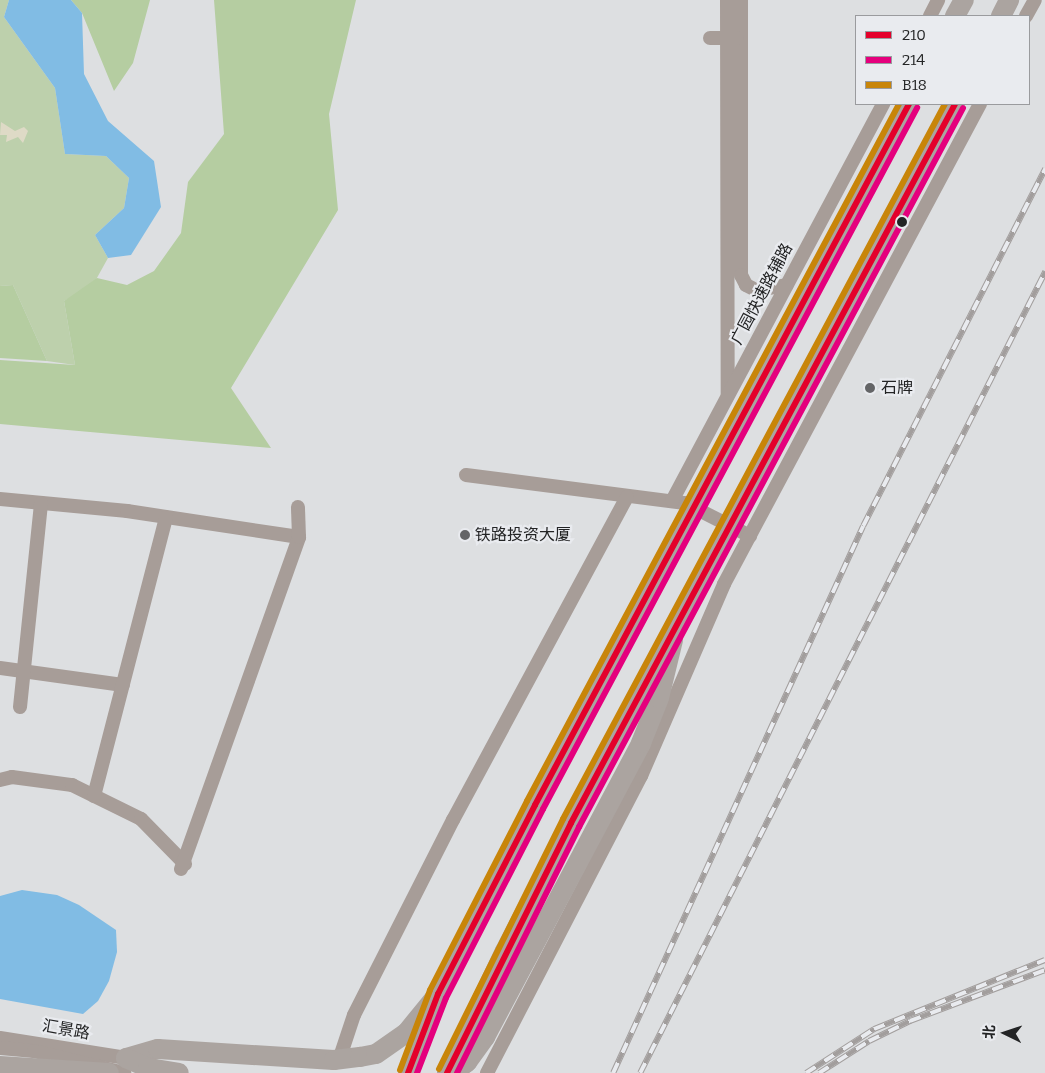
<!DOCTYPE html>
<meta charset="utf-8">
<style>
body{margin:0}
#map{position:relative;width:1045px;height:1073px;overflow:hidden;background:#dddfe1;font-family:Bitter,"Noto Sans SC",serif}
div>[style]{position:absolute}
.green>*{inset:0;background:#bdd0ac}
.forest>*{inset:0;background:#b5cda1}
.sand>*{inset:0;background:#dedac6}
.water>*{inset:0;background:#81bce4}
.minor>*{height:14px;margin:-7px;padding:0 7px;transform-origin:7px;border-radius:7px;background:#a79d98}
.highway>*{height:20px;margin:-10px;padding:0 10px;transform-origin:10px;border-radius:10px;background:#aba4a0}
.rail>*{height:5.5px;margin-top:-2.75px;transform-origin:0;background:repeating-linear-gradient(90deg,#e9ebef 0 11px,#a29e9d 0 22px);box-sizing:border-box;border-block:1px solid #a29e9d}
.highway-bridge>*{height:20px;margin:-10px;padding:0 10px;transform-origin:10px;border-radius:10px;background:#aba4a0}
.bus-1>*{height:6px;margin:-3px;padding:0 3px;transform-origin:3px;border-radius:3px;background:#e4002b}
.bus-2>*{height:6px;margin:-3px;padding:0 3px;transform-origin:3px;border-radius:3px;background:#e5007d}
.bus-3>*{height:6px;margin:-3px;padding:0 3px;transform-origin:3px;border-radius:3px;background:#c88509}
.dots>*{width:14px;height:14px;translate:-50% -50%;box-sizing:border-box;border:2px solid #e9ebef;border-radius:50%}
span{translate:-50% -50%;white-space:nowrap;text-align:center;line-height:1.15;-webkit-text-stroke:4.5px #e9ebef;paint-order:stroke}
.street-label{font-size:16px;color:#232425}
.poi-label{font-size:16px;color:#232425}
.left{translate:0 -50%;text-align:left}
.legend{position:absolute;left:855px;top:15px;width:175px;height:90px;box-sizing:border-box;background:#e9ebef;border:1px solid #9a9b9e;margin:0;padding:6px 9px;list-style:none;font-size:15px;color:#232425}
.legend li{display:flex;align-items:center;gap:10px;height:25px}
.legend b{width:25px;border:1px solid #9a9b9e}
.north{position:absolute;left:980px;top:1008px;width:50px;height:50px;-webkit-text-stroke:4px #e9ebef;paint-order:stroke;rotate:274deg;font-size:14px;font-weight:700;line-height:20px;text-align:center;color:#232425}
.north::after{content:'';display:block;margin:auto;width:18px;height:22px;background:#232425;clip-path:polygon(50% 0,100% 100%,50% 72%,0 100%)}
</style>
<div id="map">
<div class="green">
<div style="clip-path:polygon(0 0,9px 0,4px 17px,55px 88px,65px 154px,106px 156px,129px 178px,124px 208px,95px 235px,108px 258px,93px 285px,64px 301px,75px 365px,47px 361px,13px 285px,0 286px)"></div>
</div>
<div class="forest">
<div style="clip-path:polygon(71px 0,150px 0,133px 63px,114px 91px,82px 13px)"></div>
<div style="clip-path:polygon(214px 0,356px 0,329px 114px,338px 210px,231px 388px,271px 448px,0 424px,0 360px,75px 365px,64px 301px,97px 278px,127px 285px,154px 271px,181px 233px,188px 182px,224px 134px)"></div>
<div style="clip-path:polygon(13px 285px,47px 361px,0 358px,0 286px)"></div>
</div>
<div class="sand">
<div style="clip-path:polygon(1px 122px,15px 131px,24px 127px,28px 131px,23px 143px,18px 137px,6px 142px,7px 135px,0 135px)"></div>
</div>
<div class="water">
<div style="clip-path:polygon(9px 0,71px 0,82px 13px,84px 74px,108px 121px,154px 161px,161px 207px,131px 255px,108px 258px,95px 235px,124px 208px,129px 178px,106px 156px,65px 154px,55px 88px,4px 17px)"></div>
<div style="clip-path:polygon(22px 890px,57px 895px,79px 905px,116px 930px,117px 952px,109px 981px,98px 1001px,83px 1014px,0 999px,0 896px)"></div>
</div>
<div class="minor">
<div style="left:727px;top:0;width:394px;rotate:89.9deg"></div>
<div style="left:741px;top:0;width:275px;rotate:90deg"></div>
<div style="left:741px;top:275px;width:11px;rotate:63deg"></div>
<div style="left:746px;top:285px;width:11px;rotate:27deg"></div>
<div style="left:756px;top:290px;width:31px;rotate:-9deg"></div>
<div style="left:930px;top:16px;width:18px;rotate:-63deg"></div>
<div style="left:1026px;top:16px;width:18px;rotate:-61deg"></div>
<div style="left:710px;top:38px;width:27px"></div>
<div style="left:466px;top:475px;width:221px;rotate:7.3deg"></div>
<div style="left:685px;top:503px;width:73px;rotate:26.9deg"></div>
<div style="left:0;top:499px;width:128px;rotate:5.4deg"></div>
<div style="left:127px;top:511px;width:174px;rotate:8.6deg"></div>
<div style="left:672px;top:501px;width:450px;rotate:-62deg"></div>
<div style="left:0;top:668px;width:124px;rotate:7.9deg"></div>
<div style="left:20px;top:707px;width:205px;rotate:-84.1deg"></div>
<div style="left:0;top:780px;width:12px;rotate:-14deg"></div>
<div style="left:12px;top:777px;width:61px;rotate:7.6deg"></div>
<div style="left:72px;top:785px;width:77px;rotate:26.2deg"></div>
<div style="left:141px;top:819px;width:63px;rotate:45.6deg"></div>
<div style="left:94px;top:796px;width:288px;rotate:-75.5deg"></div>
<div style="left:181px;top:869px;width:352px;rotate:-70.4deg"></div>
<div style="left:299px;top:537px;width:30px;rotate:-92deg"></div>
<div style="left:0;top:1038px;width:128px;rotate:9deg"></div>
<div style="left:0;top:1048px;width:34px;rotate:5deg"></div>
<div style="left:34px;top:1051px;width:93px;rotate:13.7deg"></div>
<div style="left:339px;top:1060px;width:47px;rotate:-71.6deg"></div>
<div style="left:354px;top:1015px;width:219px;rotate:-63.1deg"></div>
<div style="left:453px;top:820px;width:367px;rotate:-61.7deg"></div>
<div style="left:487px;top:1073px;width:335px;rotate:-62.6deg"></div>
<div style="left:641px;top:776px;width:209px;rotate:-66.6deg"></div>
<div style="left:724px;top:584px;width:544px;rotate:-61.93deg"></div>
</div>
<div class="highway">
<div style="left:955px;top:16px;width:18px;rotate:-61deg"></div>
<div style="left:1001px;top:16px;width:18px;rotate:-63deg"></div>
<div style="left:840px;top:233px;width:146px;rotate:-61.9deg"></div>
<div style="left:877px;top:251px;width:166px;rotate:-62deg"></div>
<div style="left:126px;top:1058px;width:33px;rotate:-16deg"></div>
<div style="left:158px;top:1049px;width:176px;rotate:3.6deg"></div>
<div style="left:334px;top:1060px;width:26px;rotate:-7deg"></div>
<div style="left:360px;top:1057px;width:16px;rotate:-11deg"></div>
<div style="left:376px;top:1054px;width:38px;rotate:-35deg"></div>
<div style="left:407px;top:1032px;width:49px;rotate:-50.8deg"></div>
<div style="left:126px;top:1058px;width:24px;rotate:24deg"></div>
<div style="left:148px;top:1068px;width:31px;rotate:9deg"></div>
<div style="left:0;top:1066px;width:109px;rotate:3.7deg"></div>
<div style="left:408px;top:1073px;width:85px;rotate:-69.2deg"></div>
<div style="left:438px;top:994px;width:212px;rotate:-62.8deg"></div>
<div style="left:447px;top:1073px;width:135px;rotate:-64.6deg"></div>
<div style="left:505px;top:951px;width:144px;rotate:-62.7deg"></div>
<div style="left:453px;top:1073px;width:18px;rotate:-38deg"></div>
<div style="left:467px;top:1062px;width:31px;rotate:-54deg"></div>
<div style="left:485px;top:1037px;width:333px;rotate:-62deg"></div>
<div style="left:641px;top:743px;width:48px;rotate:-68.2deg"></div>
<div style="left:659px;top:698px;width:60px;rotate:-76.4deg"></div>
</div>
<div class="rail">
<div style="left:613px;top:1073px;width:601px;rotate:-65.44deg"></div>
<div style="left:863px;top:526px;width:401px;rotate:-63deg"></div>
<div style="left:640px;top:1073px;width:898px;rotate:-63.18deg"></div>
<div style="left:806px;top:1073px;width:81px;rotate:-32.9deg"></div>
<div style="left:874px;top:1029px;width:184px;rotate:-22deg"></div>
<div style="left:819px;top:1073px;width:59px;rotate:-32.6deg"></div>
<div style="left:869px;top:1041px;width:46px;rotate:-26deg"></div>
<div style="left:910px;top:1021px;width:144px;rotate:-20.7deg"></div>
</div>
<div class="highway-bridge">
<div style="left:535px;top:805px;width:648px;rotate:-61.93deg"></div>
<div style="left:571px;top:823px;width:649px;rotate:-61.85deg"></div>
</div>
<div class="bus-1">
<div style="left:408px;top:1073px;width:85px;rotate:-69.2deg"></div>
<div style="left:438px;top:994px;width:212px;rotate:-62.8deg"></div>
<div style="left:535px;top:805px;width:795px;rotate:-61.92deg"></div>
<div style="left:447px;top:1073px;width:279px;rotate:-63.6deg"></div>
<div style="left:571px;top:823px;width:815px;rotate:-61.89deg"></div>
</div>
<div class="bus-2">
<div style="left:417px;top:1073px;width:80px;rotate:-68.9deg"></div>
<div style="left:446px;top:998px;width:212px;rotate:-62.8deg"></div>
<div style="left:543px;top:809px;width:795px;rotate:-61.92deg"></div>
<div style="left:457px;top:1073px;width:275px;rotate:-63.6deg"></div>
<div style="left:579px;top:827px;width:815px;rotate:-61.89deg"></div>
</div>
<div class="bus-3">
<div style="left:439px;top:1069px;width:279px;rotate:-63.6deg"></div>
<div style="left:563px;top:819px;width:811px;rotate:-61.89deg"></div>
<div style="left:400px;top:1070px;width:85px;rotate:-69.4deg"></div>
<div style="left:430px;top:990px;width:212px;rotate:-62.8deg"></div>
<div style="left:527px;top:801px;width:790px;rotate:-61.91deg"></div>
</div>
<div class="dots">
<div style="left:902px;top:222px;background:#232425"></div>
<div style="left:870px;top:388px;background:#646567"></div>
<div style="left:465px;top:535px;background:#646567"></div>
</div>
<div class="street-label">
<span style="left:762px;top:294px;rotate:-62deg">广园快速路辅路</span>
<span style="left:66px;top:1030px;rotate:10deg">汇景路</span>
</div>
<div class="poi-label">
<span class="left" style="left:881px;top:388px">石牌</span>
<span class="left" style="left:475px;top:535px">铁路投资大厦</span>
</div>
<ul class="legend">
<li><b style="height:6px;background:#e4002b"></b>210</li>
<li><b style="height:6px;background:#e5007d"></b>214</li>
<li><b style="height:6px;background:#c88509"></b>B18</li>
</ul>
<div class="north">北</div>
</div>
